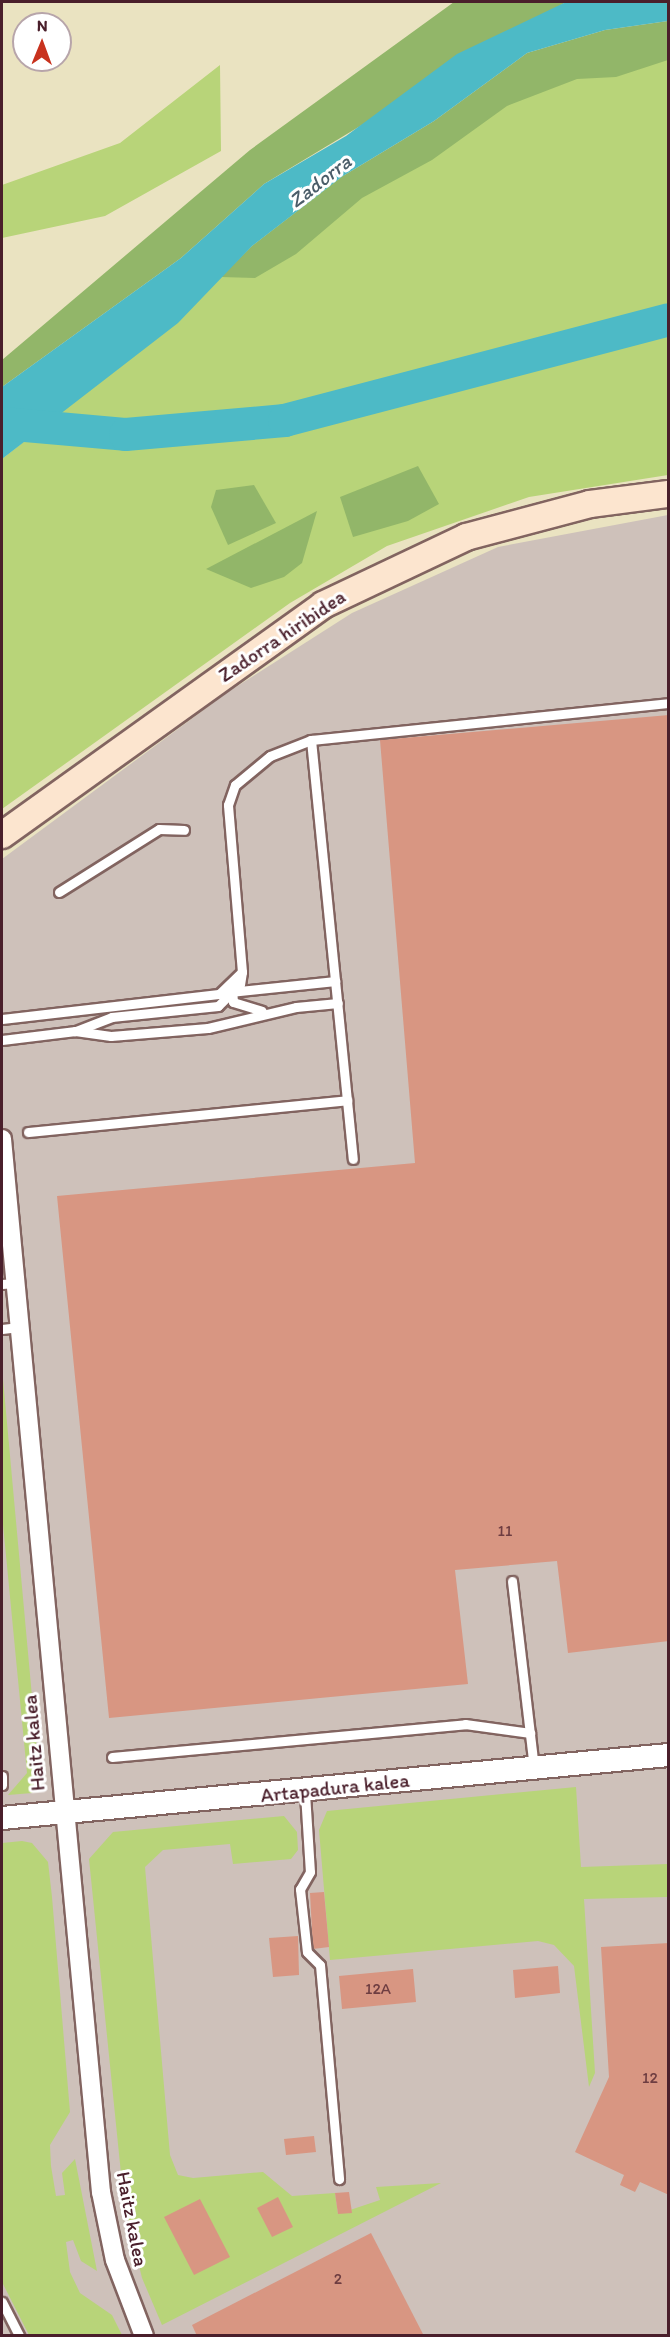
<!DOCTYPE html>
<style>
body{margin:0}
#map{position:relative;width:670px;height:2337px;overflow:hidden;background:#eae3c1;font-family:Itim,sans-serif}
div>[style]{position:absolute}
[style*='--x']{left:calc(var(--x)*1px);top:calc(var(--y)*1px);width:calc(var(--w)*1px);rotate:calc(var(--a)*1deg)}
.industrial>*{inset:0;background:#cec1ba}
.green>*{inset:0;background:#b8d479}
.forest>*{inset:0;background:#92b669}
.water>*{inset:0;background:#4dbac6}
.river>*{height:33px;margin:-16.5px;padding:0 16.5px;transform-origin:16.5px;border-radius:16.5px;background:#4dbac6}
.building>*{inset:0;background:#d89682}
.roads{filter:drop-shadow(2px 0 #826460) drop-shadow(-2px 0 #826460) drop-shadow(0 2px #826460) drop-shadow(0 -2px #826460)}
.service>*{height:9px;margin:-4.5px;padding:0 4.5px;transform-origin:4.5px;border-radius:4.5px;background:#fff}
.minor>*{height:18px;margin:-9px;padding:0 9px;transform-origin:9px;border-radius:9px;background:#fff}
.tertiary>*{height:22px;margin:-11px;padding:0 11px;transform-origin:11px;border-radius:11px;background:#fff}
.secondary>*{height:26px;margin:-13px;padding:0 13px;transform-origin:13px;border-radius:13px;background:#fce5cf}
span{translate:-50% -50%;white-space:nowrap;text-align:center;line-height:1.15;-webkit-text-stroke:6px #fff;paint-order:stroke}
.number-label{font-size:16px;color:#6e3d41}
.number-label span{-webkit-text-stroke-width:0}
.street-label{font-size:20px;color:#4a1f2b}
.water-label{font-size:21px;color:#4b5d69;font-style:italic}
.frame{position:absolute;inset:0;border:3px solid #4a1f2b;pointer-events:none}
.north{position:absolute;left:12px;top:12px;width:60px;height:60px;box-sizing:border-box;background:#fff;border:2px solid #b7a5aa;border-radius:50%;rotate:1deg;font-size:16px;font-weight:700;line-height:24px;text-align:center;color:#4a1f2b}
.north::after{content:'';display:block;margin:auto;width:21px;height:27px;background:#c8321e;clip-path:polygon(50% 0,100% 100%,50% 72%,0 100%)}
</style>
<div id="map">
<div class="industrial">
<div style="clip-path:polygon(668px 515px,668px 2335px,2px 2336px,2px 859px,228px 692px,352px 613px,498px 547px)"></div>
</div>
<div class="green">
<div style="clip-path:polygon(668px 21px,668px 475px,529px 497px,387px 546px,290px 603px,2px 809px,2px 459px,111px 373px,252px 246px,343px 176px)"></div>
<div style="clip-path:polygon(220px 65px,221px 151px,105px 216px,2px 238px,2px 185px,120px 143px)"></div>
<div style="clip-path:polygon(2px 1368px,40px 1784px,32px 1793px,8px 1795px,27px 1773px,2px 1514px)"></div>
<div style="clip-path:polygon(576px 1787px,581px 1867px,668px 1864px,668px 1897px,584px 1899px,595px 2073px,589px 2087px,574px 1966px,554px 1945px,538px 1941px,330px 1960px,319px 1830px,327px 1811px)"></div>
<div style="clip-path:polygon(284px 1816px,297px 1832px,298px 1850px,291px 1859px,233px 1864px,230px 1844px,163px 1850px,145px 1867px,170px 2155px,178px 2175px,193px 2178px,263px 2172px,292px 2196px,335px 2193px,338px 2214px,380px 2200px,376px 2187px,441px 2183px,162px 2325px,142px 2278px,124px 2203px,89px 1859px,113px 1832px)"></div>
<div style="clip-path:polygon(22px 1841px,32px 1843px,48px 1862px,52px 1897px,70px 2112px,50px 2145px,51px 2166px,56px 2196px,65px 2195px,62px 2173px,75px 2159px,97px 2271px,81px 2261px,73px 2240px,66px 2242px,70px 2272px,80px 2293px,112px 2315px,122px 2335px,29px 2335px,2px 2282px,2px 1843px)"></div>
</div>
<div class="forest">
<div style="clip-path:polygon(454px 2px,566px 2px,264px 184px,181px 258px,2px 387px,2px 360px,250px 150px)"></div>
<div style="clip-path:polygon(668px 21px,668px 60px,616px 77px,577px 79px,507px 106px,432px 160px,362px 198px,296px 254px,255px 278px,221px 277px,252px 246px,343px 176px,434px 121px,527px 53px,605px 30px)"></div>
<div style="clip-path:polygon(418px 466px,439px 504px,408px 521px,353px 537px,340px 497px)"></div>
<div style="clip-path:polygon(254px 485px,276px 523px,228px 545px,211px 507px,216px 490px)"></div>
<div style="clip-path:polygon(317px 511px,302px 563px,284px 577px,251px 588px,206px 569px)"></div>
</div>
<div class="water">
<div style="clip-path:polygon(566px 2px,668px 2px,668px 21px,605px 30px,527px 53px,434px 121px,343px 176px,252px 246px,178px 323px,2px 459px,2px 387px,181px 258px,264px 184px,346px 136px,457px 54px)"></div>
</div>
<div class="river">
<div style="--x:2;--y:423;--w:123;--a:5.1"></div>
<div style="--x:125;--y:434;--w:160;--a:-5"></div>
<div style="--x:284;--y:420;--w:397;--a:-14.7"></div>
</div>
<div class="building">
<div style="clip-path:polygon(669px 715px,669px 1641px,568px 1653px,557px 1561px,455px 1570px,468px 1684px,109px 1718px,57px 1196px,415px 1163px,380px 740px)"></div>
<div style="clip-path:polygon(324px 1892px,329px 1947px,313px 1949px,310px 1893px)"></div>
<div style="clip-path:polygon(298px 1936px,299px 1975px,273px 1977px,269px 1938px)"></div>
<div style="clip-path:polygon(669px 1943px,669px 2195px,640px 2182px,635px 2192px,620px 2185px,624px 2175px,575px 2152px,609px 2077px,601px 1947px)"></div>
<div style="clip-path:polygon(558px 1966px,560px 1993px,515px 1998px,513px 1970px)"></div>
<div style="clip-path:polygon(413px 1969px,416px 2002px,342px 2009px,339px 1976px)"></div>
<div style="clip-path:polygon(314px 2136px,316px 2152px,286px 2155px,284px 2139px)"></div>
<div style="clip-path:polygon(349px 2192px,352px 2213px,338px 2214px,335px 2193px)"></div>
<div style="clip-path:polygon(278px 2197px,293px 2227px,272px 2237px,257px 2208px)"></div>
<div style="clip-path:polygon(200px 2199px,230px 2257px,194px 2275px,164px 2217px)"></div>
<div style="clip-path:polygon(371px 2233px,424px 2336px,197px 2336px,192px 2325px)"></div>
</div>
<div class="roads">
<div class="service">
<div style="--x:311;--y:740;--w:421;--a:84.3"></div>
<div style="--x:59;--y:892;--w:118;--a:-32.2"></div>
<div style="--x:159;--y:829;--w:25;--a:2"></div>
<div style="--x:242;--y:972;--w:168;--a:-94.8"></div>
<div style="--x:228;--y:805;--w:21;--a:-71"></div>
<div style="--x:235;--y:785;--w:45;--a:-39.6"></div>
<div style="--x:270;--y:756;--w:44;--a:-21.3"></div>
<div style="--x:311;--y:740;--w:359;--a:-5.9"></div>
<div style="--x:232;--y:990;--w:12;--a:85"></div>
<div style="--x:233;--y:1002;--w:30;--a:17"></div>
<div style="--x:230;--y:992;--w:106;--a:-6"></div>
<div style="--x:2;--y:1019;--w:218;--a:-6.6"></div>
<div style="--x:219;--y:994;--w:32;--a:-44"></div>
<div style="--x:242;--y:972;--w:12;--a:99"></div>
<div style="--x:240;--y:984;--w:31;--a:135"></div>
<div style="--x:218;--y:1006;--w:107;--a:174.1"></div>
<div style="--x:112;--y:1017;--w:40;--a:159"></div>
<div style="--x:2;--y:1040;--w:74;--a:-7"></div>
<div style="--x:75;--y:1031;--w:36;--a:8"></div>
<div style="--x:111;--y:1036;--w:97;--a:-4.7"></div>
<div style="--x:208;--y:1028;--w:90;--a:-13.4"></div>
<div style="--x:296;--y:1007;--w:42;--a:-5.4"></div>
<div style="--x:28;--y:1132;--w:321;--a:-5.7"></div>
<div style="--x:2;--y:1284;--w:13;--a:-4"></div>
<div style="--x:2;--y:1329;--w:17;--a:-7"></div>
<div style="--x:512;--y:1581;--w:187;--a:83.3"></div>
<div style="--x:112;--y:1757;--w:355;--a:-5.3"></div>
<div style="--x:465;--y:1724;--w:66;--a:7.9"></div>
<div style="--x:2;--y:1776;--w:9;--a:90"></div>
<div style="--x:305;--y:1793;--w:79;--a:86.4"></div>
<div style="--x:310;--y:1872;--w:20;--a:120"></div>
<div style="--x:300;--y:1889;--w:63;--a:83.7"></div>
<div style="--x:307;--y:1952;--w:18;--a:45"></div>
<div style="--x:320;--y:1965;--w:215;--a:84.9"></div>
<div style="--x:2;--y:2302;--w:38;--a:63"></div>
</div>
<div class="minor">
<div style="--x:2;--y:1139;--w:1058;--a:84.63"></div>
<div style="--x:101;--y:2192;--w:69;--a:78.4"></div>
<div style="--x:115;--y:2260;--w:81;--a:69.1"></div>
</div>
<div class="tertiary">
<div style="--x:2;--y:1818;--w:669;--a:-5.4"></div>
</div>
<div class="secondary">
<div style="--x:2;--y:835;--w:395;--a:-35.6"></div>
<div style="--x:323;--y:605;--w:158;--a:-25.4"></div>
<div style="--x:466;--y:537;--w:128;--a:-14.9"></div>
<div style="--x:590;--y:504;--w:79;--a:-7.3"></div>
</div>
</div>
<div class="number-label">
<span style="left:505px;top:1531px">11</span>
<span style="left:378px;top:1989px">12A</span>
<span style="left:650px;top:2078px">12</span>
<span style="left:338px;top:2279px">2</span>
</div>
<div class="street-label">
<span style="left:282px;top:636px;rotate:-34deg">Zadorra hiribidea</span>
<span style="left:34px;top:1743px;rotate:-95deg">Haitz kalea</span>
<span style="left:335px;top:1788px;rotate:-6deg">Artapadura kalea</span>
<span style="left:132px;top:2219px;rotate:79deg">Haitz kalea</span>
</div>
<div class="water-label">
<span style="left:320px;top:181px;rotate:-38deg">Zadorra</span>
</div>
<div class="frame"></div>
<div class="north">N</div>
</div>
